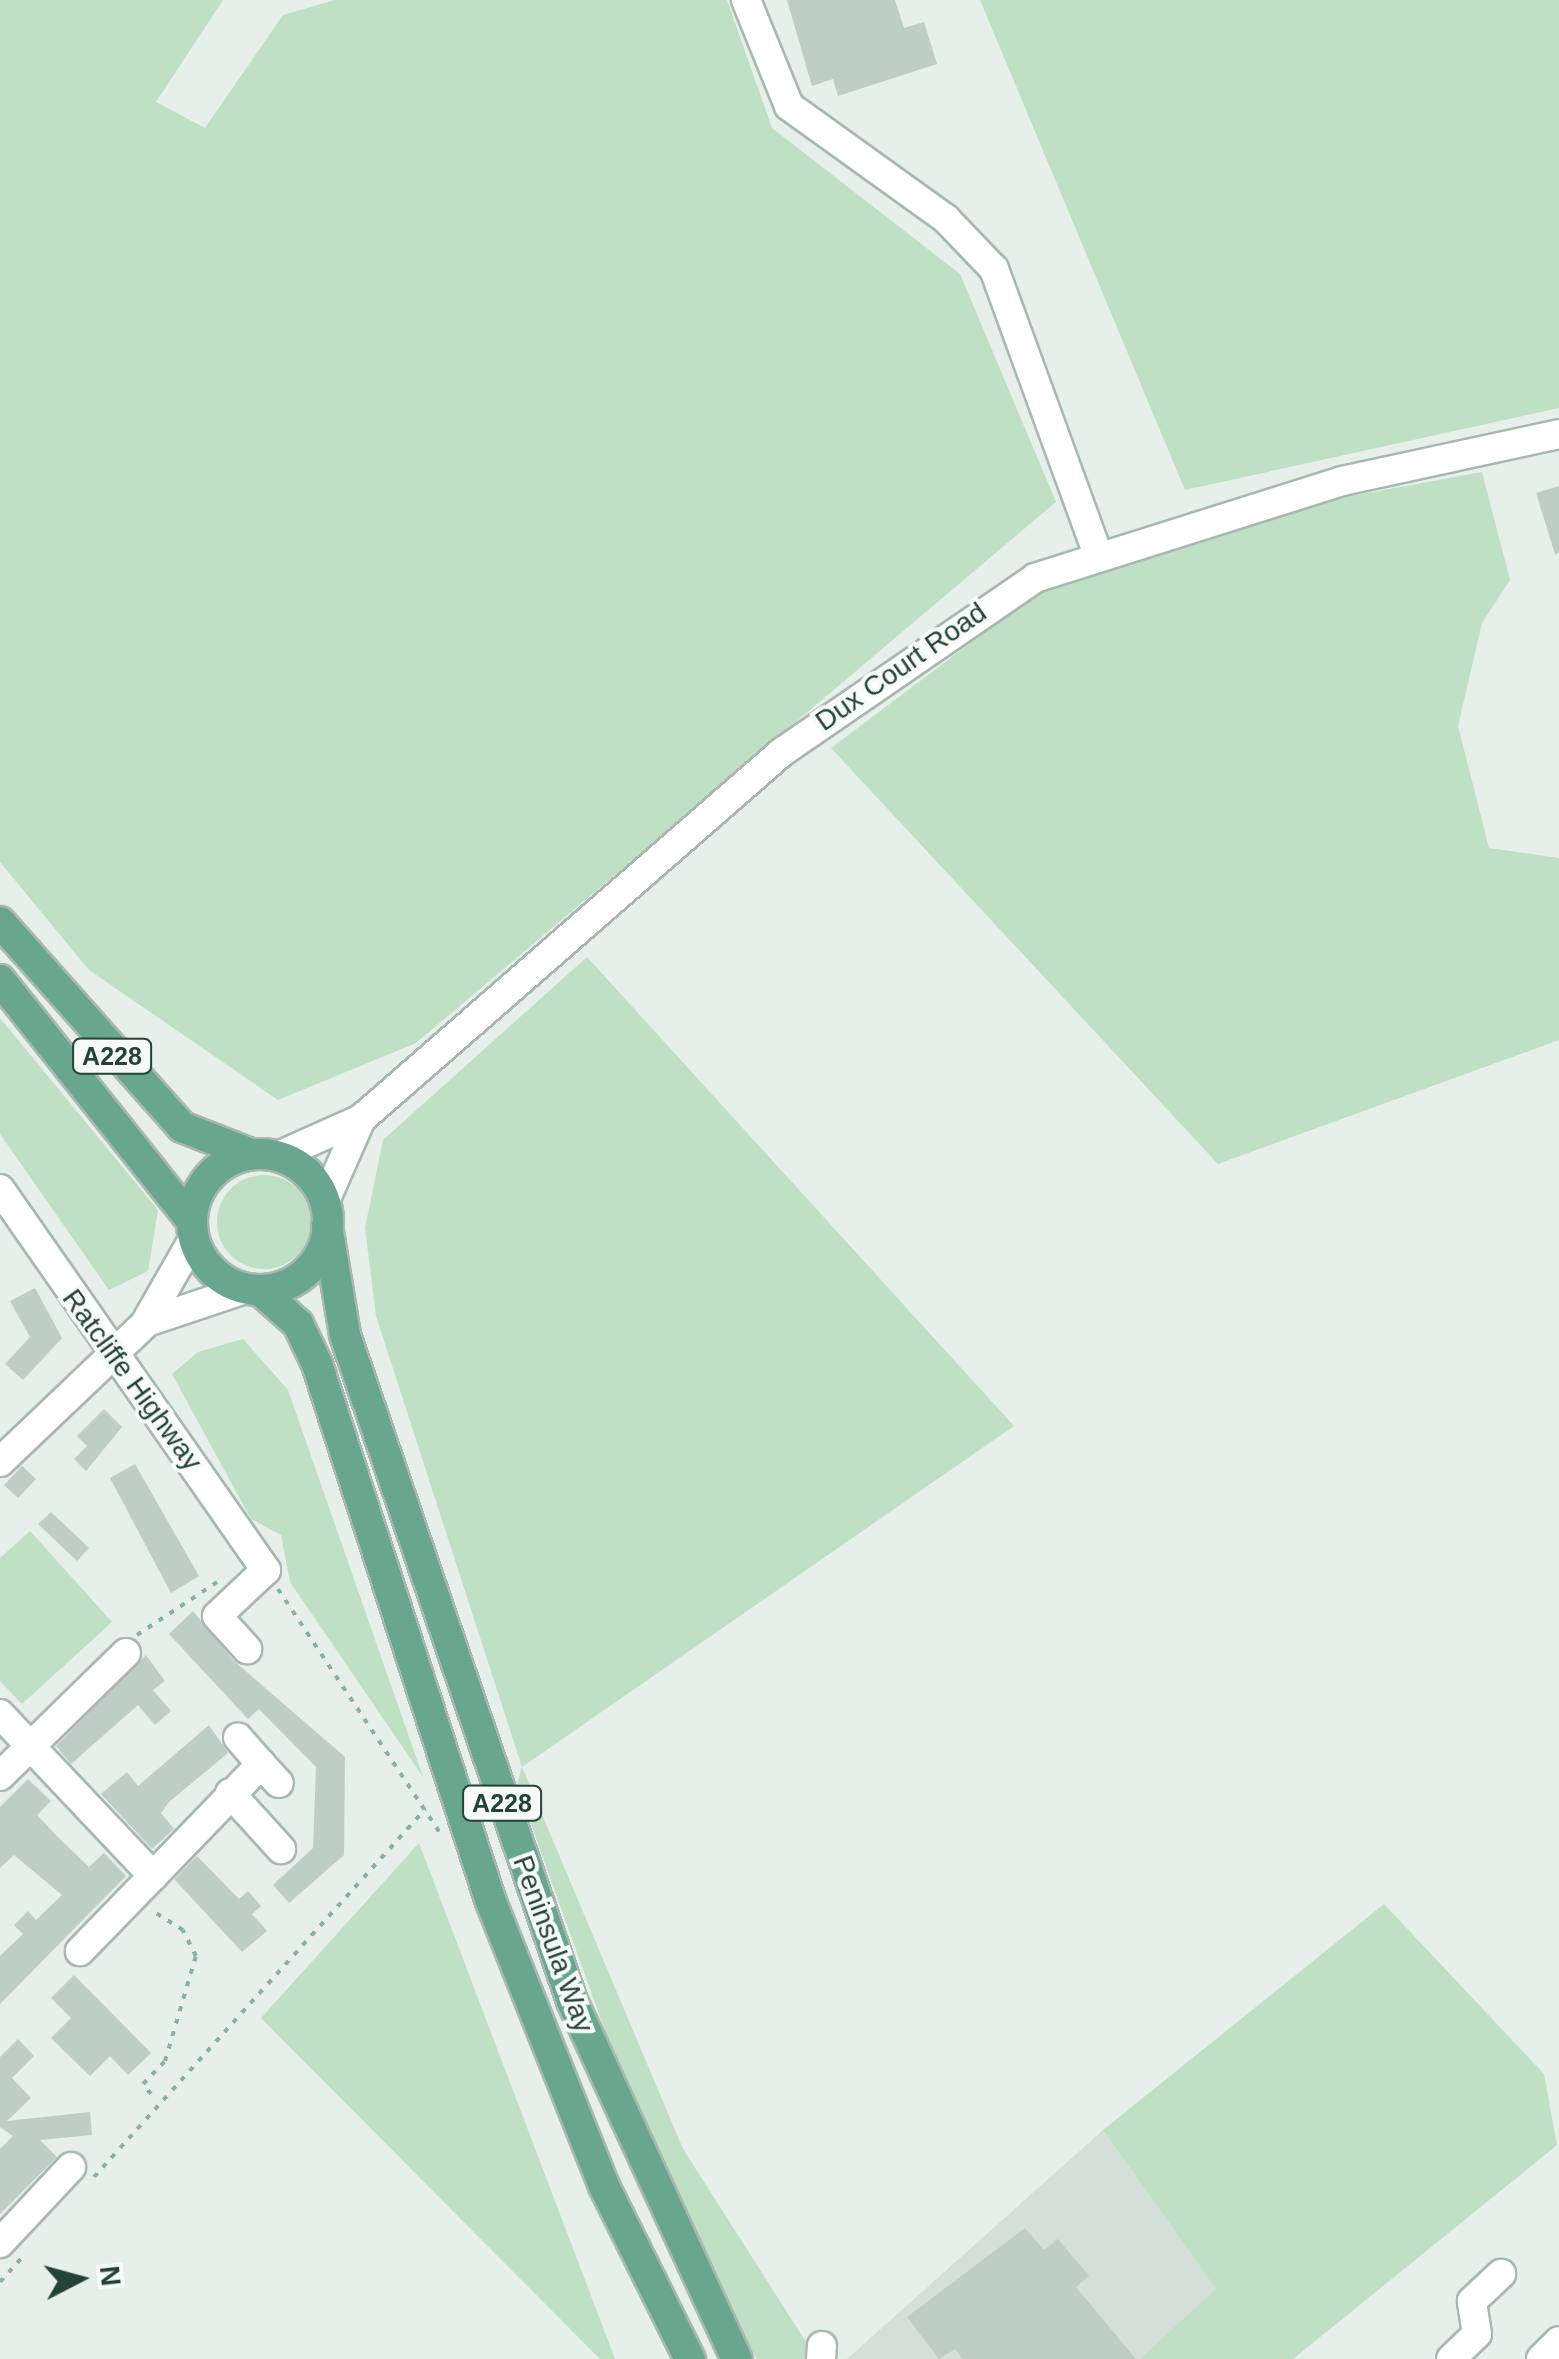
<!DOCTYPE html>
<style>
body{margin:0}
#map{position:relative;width:1559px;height:2359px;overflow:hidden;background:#e6efea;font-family:Arial,sans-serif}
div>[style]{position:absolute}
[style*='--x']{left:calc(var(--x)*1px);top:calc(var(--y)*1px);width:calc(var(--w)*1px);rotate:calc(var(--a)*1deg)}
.built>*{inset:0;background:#d4dfd9}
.green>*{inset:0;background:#bfe0c4}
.round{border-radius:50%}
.building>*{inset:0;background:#becdc5}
.path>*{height:4px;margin-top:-2px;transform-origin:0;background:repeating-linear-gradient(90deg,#86b3a0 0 5px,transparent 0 13px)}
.roads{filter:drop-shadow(2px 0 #a8b8b1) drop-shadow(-2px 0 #a8b8b1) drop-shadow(0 2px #a8b8b1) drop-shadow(0 -2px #a8b8b1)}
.minor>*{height:28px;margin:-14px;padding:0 14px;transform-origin:14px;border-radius:14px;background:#fff}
.major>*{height:30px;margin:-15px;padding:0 15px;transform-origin:15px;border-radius:15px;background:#69a68f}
.major>.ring{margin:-15px;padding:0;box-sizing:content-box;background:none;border:30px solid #69a68f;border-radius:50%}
span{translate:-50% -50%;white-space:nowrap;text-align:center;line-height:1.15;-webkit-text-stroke:8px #f7fbf8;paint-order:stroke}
.shield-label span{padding:2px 8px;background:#f7fbf8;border:2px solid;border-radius:8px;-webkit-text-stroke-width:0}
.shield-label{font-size:25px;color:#244237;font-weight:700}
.street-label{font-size:28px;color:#244237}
.north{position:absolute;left:30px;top:2229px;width:100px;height:100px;-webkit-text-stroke:8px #f7fbf8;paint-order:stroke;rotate:84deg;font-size:28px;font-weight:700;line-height:40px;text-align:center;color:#244237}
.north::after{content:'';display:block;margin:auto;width:35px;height:45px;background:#244237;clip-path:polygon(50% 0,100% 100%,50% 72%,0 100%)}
</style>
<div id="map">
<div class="built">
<div style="clip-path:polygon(1103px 2130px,1217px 2290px,1140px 2359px,847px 2359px)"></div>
</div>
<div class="green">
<div style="clip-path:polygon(0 0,223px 0,156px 102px,205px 128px,283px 15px,335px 0,727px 0,772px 128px,960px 274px,1056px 502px,416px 1043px,278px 1100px,89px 970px,0 862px)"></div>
<div style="clip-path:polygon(980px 0,1559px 0,1559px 408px,1185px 490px)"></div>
<div style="clip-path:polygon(1482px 472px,1510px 580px,1482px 623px,1458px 726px,1489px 848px,1559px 858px,1559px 1040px,1218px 1164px,831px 748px,1057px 578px,1329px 500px)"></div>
<div style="clip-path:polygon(587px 957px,1014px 1426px,522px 1767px,683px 2149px,806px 2342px,807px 2359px,757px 2359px,716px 2292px,635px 2115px,517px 1785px,522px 1767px,376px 1316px,365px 1228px,383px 1140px)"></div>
<div style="clip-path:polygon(0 1018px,158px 1210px,148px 1271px,109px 1290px,0 1134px)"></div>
<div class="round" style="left:217px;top:1175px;width:94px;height:94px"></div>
<div style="clip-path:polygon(243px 1339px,288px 1390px,423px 1777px,290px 1582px,281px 1535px,251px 1519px,172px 1374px,198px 1352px)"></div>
<div style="clip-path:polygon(30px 1531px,112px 1622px,22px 1704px,0 1681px,0 1558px)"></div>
<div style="clip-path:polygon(419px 1843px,615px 2359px,600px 2359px,261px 2018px)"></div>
<div style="clip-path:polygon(1384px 1904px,1544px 2074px,1557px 2145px,1293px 2359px,1140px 2359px,1216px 2289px,1103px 2130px)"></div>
</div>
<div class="building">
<div style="clip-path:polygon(787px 0,895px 0,904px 28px,924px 22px,937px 64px,838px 96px,833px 79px,812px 86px)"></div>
<div style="clip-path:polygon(1559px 486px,1559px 553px,1555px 554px,1536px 493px)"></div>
<div style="clip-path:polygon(35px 1288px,62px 1338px,23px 1380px,5px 1364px,30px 1337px,10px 1301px)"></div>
<div style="clip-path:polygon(104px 1409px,122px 1427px,86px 1471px,74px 1459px,87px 1446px,77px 1436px)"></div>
<div style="clip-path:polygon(135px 1464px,199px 1576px,171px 1593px,110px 1478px)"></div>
<div style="clip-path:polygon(22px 1466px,36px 1479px,18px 1498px,4px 1485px)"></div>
<div style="clip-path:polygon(51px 1512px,89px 1548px,77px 1561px,38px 1524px)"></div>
<div style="clip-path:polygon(193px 1611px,234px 1661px,345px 1757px,344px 1855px,289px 1903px,273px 1885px,313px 1848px,316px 1767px,259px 1709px,248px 1719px,169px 1634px)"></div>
<div style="clip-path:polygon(146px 1655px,165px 1681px,153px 1690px,171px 1711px,155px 1725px,138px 1705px,71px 1764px,56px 1746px)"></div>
<div style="clip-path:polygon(209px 1725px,228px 1753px,169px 1802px,161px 1813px,174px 1829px,152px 1849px,101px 1794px,127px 1772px,138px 1786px)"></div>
<div style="clip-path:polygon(28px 1779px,51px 1801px,37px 1815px,59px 1838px,89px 1867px,104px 1853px,126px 1876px,0 2004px,0 1956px,23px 1934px,14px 1925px,28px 1911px,36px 1920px,62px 1895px,14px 1855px,0 1868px,0 1807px)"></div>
<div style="clip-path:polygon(197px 1856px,239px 1899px,248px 1891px,261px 1906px,252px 1914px,267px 1931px,242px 1952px,174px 1879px)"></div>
<div style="clip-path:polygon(74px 1975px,151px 2053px,128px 2075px,110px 2056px,90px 2076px,51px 2038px,71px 2018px,51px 1998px)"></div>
<div style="clip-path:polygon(18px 2039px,34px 2056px,12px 2078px,31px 2098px,7px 2121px,90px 2112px,92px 2135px,40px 2140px,57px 2157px,0 2214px,0 2149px,13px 2136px,0 2127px,0 2057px)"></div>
<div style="clip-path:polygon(1025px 2228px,1044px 2250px,1058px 2239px,1089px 2276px,1076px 2287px,1136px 2359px,963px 2359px,955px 2349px,939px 2359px,907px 2317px)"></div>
</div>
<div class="path">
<div style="--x:278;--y:1589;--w:296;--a:56.4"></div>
<div style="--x:137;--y:1635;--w:100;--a:-33.5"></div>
<div style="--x:151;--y:2094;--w:13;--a:-129"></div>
<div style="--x:143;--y:2084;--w:32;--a:-46"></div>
<div style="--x:165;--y:2061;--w:109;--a:-73.6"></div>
<div style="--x:196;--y:1956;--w:29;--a:-117"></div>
<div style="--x:183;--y:1930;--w:38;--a:-148"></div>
<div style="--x:94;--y:2177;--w:495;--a:-48"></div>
<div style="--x:0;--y:2282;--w:31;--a:-48"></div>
</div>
<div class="roads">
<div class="minor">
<div style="--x:746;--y:0;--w:114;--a:67.9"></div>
<div style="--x:789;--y:106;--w:193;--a:35.7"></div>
<div style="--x:946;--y:219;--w:69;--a:46.2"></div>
<div style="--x:994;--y:269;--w:301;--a:70"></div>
<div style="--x:278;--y:1156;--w:91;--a:-24"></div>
<div style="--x:361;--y:1119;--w:559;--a:-41.08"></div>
<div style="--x:782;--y:752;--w:307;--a:-34.5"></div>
<div style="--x:1035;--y:578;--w:322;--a:-17.5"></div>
<div style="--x:1342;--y:481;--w:222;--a:-12.2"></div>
<div style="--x:0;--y:1189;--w:465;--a:55.1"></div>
<div style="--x:266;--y:1570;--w:67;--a:136.8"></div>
<div style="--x:217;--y:1616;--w:45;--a:47.7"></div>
<div style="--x:325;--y:1201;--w:90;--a:-66.3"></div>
<div style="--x:147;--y:1320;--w:95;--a:-60.2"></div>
<div style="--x:0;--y:1462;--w:203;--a:-43.6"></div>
<div style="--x:147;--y:1322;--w:103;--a:-18.6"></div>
<div style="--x:0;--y:1714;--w:223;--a:46.6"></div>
<div style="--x:153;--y:1876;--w:105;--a:134.2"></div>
<div style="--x:261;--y:1764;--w:26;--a:47"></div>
<div style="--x:0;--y:1776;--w:176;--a:-44.3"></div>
<div style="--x:230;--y:1793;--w:76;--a:47.7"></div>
<div style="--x:153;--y:1876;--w:156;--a:-46"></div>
<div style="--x:261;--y:1764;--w:35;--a:-131"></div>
<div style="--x:0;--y:2243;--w:104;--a:-46.9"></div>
<div style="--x:821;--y:2359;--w:13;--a:-86"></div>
<div style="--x:1451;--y:2359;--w:36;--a:-44"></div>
<div style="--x:1477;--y:2334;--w:33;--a:-99"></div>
<div style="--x:1472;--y:2301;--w:40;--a:-43"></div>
<div style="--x:1541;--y:2359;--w:25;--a:-45"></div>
</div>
<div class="major">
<div style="--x:0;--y:922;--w:274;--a:48.4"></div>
<div style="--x:182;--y:1127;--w:74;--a:21.4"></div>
<div style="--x:0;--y:980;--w:307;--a:51.5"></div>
<div class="ring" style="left:192px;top:1154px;width:106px;height:106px"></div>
<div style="--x:327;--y:1226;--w:110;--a:80.6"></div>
<div style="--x:345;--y:1335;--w:704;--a:71.18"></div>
<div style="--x:572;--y:2001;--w:394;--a:65.3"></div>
<div style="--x:262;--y:1292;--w:48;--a:41.6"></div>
<div style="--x:298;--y:1324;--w:44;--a:64.6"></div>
<div style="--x:317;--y:1364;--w:565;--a:72.08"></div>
<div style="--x:491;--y:1902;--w:306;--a:68.3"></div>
<div style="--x:604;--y:2186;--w:193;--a:63.6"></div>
</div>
</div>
<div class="shield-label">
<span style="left:112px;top:1056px">A228</span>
<span style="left:502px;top:1803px">A228</span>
</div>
<div class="street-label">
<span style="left:901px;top:667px;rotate:-35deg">Dux Court Road</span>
<span style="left:132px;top:1380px;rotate:54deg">Ratcliffe Highway</span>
<span style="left:553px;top:1944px;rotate:70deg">Peninsula Way</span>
</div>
<div class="north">N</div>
</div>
